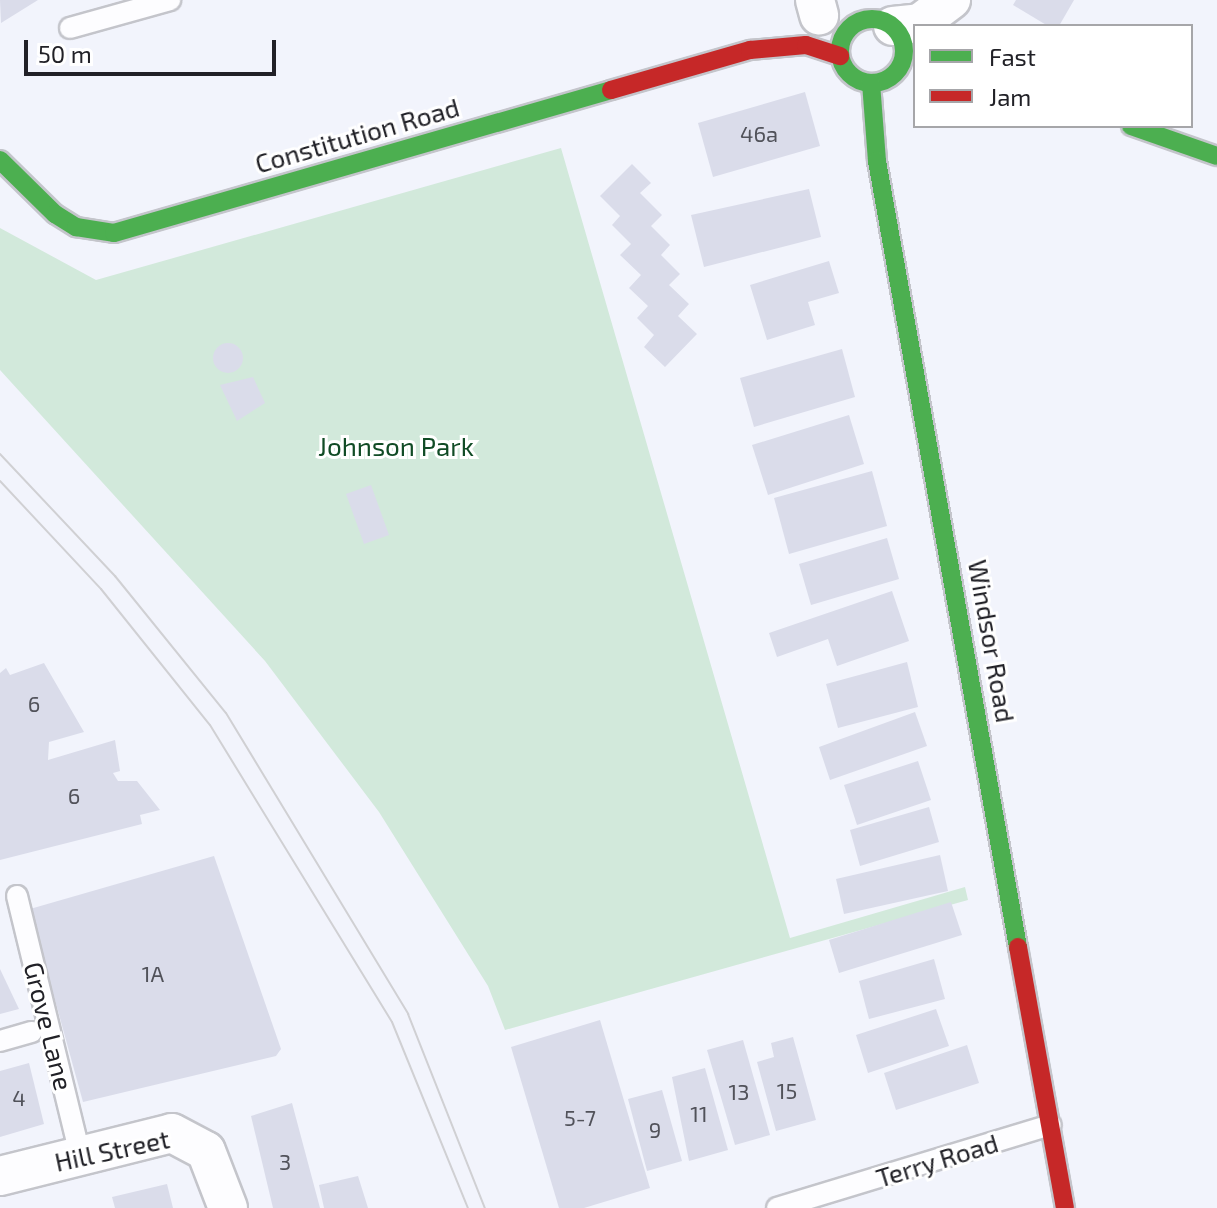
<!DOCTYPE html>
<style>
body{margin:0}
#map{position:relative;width:1217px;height:1208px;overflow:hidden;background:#f2f4fc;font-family:"Exo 2",sans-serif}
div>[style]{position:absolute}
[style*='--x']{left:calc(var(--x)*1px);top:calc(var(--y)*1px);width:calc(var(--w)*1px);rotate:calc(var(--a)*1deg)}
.green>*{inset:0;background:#d2e9db}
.building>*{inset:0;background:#dadcea}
.round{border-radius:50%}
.roads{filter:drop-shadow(2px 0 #c4c5cb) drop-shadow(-2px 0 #c4c5cb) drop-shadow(0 2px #c4c5cb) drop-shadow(0 -2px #c4c5cb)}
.lane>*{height:20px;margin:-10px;padding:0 10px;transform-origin:10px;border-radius:10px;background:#fdfdff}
.street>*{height:38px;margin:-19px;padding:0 19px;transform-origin:19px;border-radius:19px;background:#fdfdff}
.fast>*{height:18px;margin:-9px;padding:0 9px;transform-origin:9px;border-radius:9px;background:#4caf50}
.fast>.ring{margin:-9px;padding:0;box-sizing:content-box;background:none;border:18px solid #4caf50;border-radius:50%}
.jam>*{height:18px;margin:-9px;padding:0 9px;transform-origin:9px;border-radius:9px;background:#c62828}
.tram>*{height:2px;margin:-1px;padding:0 1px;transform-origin:1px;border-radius:1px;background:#d0d0d3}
span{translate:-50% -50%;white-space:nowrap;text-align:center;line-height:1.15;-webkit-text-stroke:6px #fff;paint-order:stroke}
.number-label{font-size:22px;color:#51525a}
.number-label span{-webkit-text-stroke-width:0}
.street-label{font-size:26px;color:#212127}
.park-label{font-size:26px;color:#104b25}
.legend{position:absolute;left:913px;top:24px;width:280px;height:104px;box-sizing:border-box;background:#fff;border:2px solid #a6a6a9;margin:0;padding:10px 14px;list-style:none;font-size:24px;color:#212127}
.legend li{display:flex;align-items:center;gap:16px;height:40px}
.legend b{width:40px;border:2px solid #a6a6a9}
.scale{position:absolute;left:24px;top:40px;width:252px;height:36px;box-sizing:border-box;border:4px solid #212127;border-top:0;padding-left:10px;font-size:24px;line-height:28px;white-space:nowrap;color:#212127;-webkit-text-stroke:6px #fff;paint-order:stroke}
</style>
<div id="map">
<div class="green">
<div style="clip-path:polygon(561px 148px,790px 938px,965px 887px,968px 900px,505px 1030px,488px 986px,379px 812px,265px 661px,0 370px,0 228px,96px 280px)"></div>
</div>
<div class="building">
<div style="clip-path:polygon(0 0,38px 0,1px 23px)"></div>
<div style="clip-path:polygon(1016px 0,1074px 0,1059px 26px,1048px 26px,1013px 5px)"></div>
<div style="clip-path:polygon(805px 92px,820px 146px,713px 177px,698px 123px)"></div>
<div style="clip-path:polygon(632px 164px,651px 183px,640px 193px,662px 215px,651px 226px,670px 245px,661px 255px,680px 274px,669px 285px,689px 304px,678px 316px,697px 334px,665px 367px,644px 347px,654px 335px,637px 318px,648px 306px,629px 288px,641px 275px,620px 255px,631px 244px,612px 225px,620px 216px,600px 196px)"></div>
<div style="clip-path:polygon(809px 189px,821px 237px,704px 267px,691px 215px)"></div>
<div style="clip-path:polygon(829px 261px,839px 293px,808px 302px,815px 325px,767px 340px,750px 285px)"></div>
<div class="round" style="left:213px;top:343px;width:30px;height:30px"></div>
<div style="clip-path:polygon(842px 349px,855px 397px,754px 427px,740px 378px)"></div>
<div style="clip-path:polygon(253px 377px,265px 403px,237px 421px,220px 385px)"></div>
<div style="clip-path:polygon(849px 415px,864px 464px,768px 495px,752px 445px)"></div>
<div style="clip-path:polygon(872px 471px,887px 526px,789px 554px,774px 498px)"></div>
<div style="clip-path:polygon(371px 485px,389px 535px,364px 544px,346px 494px)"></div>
<div style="clip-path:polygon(887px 538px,899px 579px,811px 605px,799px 564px)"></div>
<div style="clip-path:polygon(892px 591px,909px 641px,837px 666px,828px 639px,777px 657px,769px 633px)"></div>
<div style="clip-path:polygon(907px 662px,918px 707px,838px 728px,826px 684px)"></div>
<div style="clip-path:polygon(44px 663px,84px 732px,49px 742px,48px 760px,115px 740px,120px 771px,113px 773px,118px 781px,137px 781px,160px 810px,140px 815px,142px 824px,0 860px,0 673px,6px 668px,10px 675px)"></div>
<div style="clip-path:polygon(915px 712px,927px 746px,830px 780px,819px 747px)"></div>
<div style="clip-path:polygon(918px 761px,931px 800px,857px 825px,844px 785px)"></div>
<div style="clip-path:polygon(929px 807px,939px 842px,860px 866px,850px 830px)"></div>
<div style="clip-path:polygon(940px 855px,948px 891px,844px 914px,836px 879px)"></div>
<div style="clip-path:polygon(214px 856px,281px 1049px,276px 1056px,83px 1102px,30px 909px)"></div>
<div style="clip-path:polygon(951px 902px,962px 935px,839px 973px,829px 940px)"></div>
<div style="clip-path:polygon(934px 959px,945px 999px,869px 1019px,859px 981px)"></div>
<div style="clip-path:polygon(0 969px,19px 1009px,0 1014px)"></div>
<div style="clip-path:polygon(936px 1009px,949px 1046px,868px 1073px,856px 1035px)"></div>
<div style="clip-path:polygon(600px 1020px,650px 1188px,584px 1208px,559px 1208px,511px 1047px)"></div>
<div style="clip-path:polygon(793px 1037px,816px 1120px,776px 1131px,757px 1062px,774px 1057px,771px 1043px)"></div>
<div style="clip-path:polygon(743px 1040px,770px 1135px,735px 1145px,707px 1050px)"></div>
<div style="clip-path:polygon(967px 1045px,979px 1083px,896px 1110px,884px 1073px)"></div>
<div style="clip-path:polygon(29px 1063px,44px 1124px,0 1137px,0 1071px)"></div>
<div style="clip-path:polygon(705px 1068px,728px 1150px,689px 1161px,672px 1077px)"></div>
<div style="clip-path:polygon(662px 1090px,682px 1161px,647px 1171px,628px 1099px)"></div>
<div style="clip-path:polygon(292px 1103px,320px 1208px,273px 1208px,251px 1116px)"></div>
<div style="clip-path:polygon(358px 1176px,368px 1208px,324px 1208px,319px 1185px)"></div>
<div style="clip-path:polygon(167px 1184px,173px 1208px,115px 1208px,112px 1197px)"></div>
</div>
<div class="roads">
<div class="lane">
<div style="--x:70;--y:28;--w:104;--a:-15.6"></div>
<div style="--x:17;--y:896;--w:267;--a:76.3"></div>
<div style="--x:0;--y:1041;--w:33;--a:-16"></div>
<div style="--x:777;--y:1208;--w:286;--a:-16.9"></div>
</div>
<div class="street">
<div style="--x:815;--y:0;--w:16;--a:75"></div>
<div style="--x:893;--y:26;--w:27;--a:-6"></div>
<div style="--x:920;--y:23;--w:39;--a:-37"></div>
<div style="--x:0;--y:1176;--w:177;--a:-14"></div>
<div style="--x:172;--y:1133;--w:38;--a:28"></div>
<div style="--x:206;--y:1151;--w:61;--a:68.9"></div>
</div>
<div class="fast">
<div class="ring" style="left:840px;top:19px;width:46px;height:46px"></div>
<div style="--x:871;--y:83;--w:78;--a:85.6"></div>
<div style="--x:877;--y:161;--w:799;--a:79.83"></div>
<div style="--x:1131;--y:126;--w:91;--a:19.2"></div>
<div style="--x:0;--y:160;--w:77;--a:44.5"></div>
<div style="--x:55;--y:214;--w:25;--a:32"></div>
<div style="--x:76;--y:227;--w:38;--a:9"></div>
<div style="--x:114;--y:233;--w:517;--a:-16.05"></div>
</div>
<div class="jam">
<div style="--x:611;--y:90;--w:145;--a:-16.1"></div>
<div style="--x:750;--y:50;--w:56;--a:-5.1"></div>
<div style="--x:806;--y:45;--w:36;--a:18"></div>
<div style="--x:1018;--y:947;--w:265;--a:79.8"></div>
</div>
</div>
<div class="tram">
<div style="--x:0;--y:454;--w:168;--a:46.7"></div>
<div style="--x:115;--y:576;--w:176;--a:51"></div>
<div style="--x:226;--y:713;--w:352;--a:58.8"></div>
<div style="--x:408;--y:1014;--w:209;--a:68.4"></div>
<div style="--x:0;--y:481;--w:148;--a:46.9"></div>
<div style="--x:101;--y:589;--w:174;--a:51.3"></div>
<div style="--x:210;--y:725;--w:348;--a:58.5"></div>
<div style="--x:392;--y:1022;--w:201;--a:67.8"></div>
</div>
<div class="number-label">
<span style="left:759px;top:134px">46a</span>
<span style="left:34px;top:704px">6</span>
<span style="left:74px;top:796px">6</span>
<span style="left:153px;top:974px">1A</span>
<span style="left:787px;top:1091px">15</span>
<span style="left:739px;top:1092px">13</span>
<span style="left:19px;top:1098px">4</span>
<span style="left:699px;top:1114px">11</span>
<span style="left:580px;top:1118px">5-7</span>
<span style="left:655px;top:1130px">9</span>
<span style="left:285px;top:1162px">3</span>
</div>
<div class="street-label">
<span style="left:357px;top:135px;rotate:-16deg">Constitution Road</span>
<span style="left:992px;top:641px;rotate:80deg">Windsor Road</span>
<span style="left:49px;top:1026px;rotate:76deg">Grove Lane</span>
<span style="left:112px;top:1150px;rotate:-12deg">Hill Street</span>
<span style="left:937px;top:1160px;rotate:-17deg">Terry Road</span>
</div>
<div class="park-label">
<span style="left:396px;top:446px">Johnson Park</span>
</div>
<ul class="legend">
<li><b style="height:10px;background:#4caf50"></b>Fast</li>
<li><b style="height:10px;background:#c62828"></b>Jam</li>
</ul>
<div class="scale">50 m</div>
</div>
